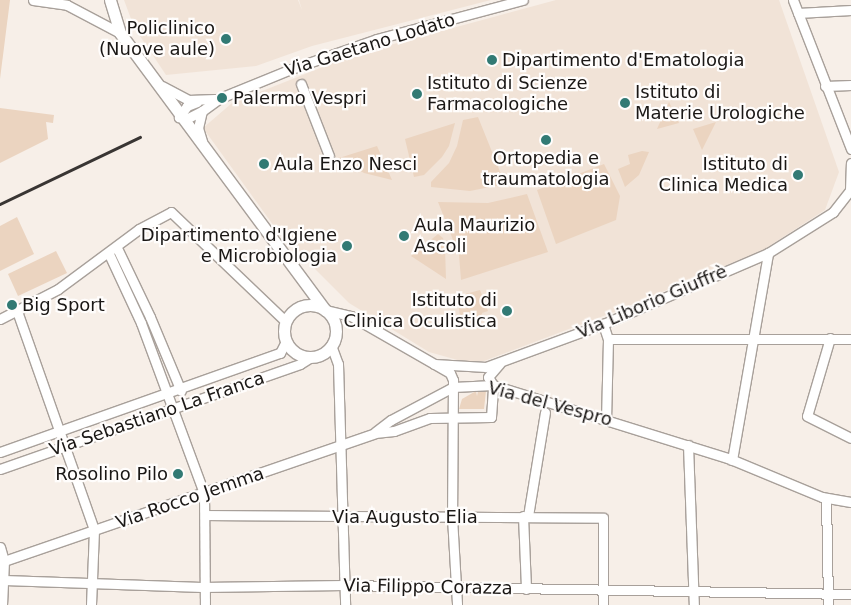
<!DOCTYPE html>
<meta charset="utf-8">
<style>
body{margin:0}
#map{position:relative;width:851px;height:605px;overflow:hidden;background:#f7efe8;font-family:"DejaVu Sans",sans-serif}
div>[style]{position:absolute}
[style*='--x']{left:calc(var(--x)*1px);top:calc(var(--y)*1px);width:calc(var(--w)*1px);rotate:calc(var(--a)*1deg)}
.built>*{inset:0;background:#f1e3d7}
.green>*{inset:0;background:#ebd4c0}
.roads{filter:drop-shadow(1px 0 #a8a09a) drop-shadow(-1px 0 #a8a09a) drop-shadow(0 1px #a8a09a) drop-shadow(0 -1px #a8a09a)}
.minor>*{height:9px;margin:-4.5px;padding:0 4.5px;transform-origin:4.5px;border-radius:4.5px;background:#fff}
.tertiary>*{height:11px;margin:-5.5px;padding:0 5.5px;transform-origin:5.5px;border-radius:5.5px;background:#fff}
.tertiary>.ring{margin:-5.5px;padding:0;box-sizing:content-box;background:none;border:11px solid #fff;border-radius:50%}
.rail>*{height:2.5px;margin:-1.25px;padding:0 1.25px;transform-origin:1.25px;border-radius:1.25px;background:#393533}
.dots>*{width:14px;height:14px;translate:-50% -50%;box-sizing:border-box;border:2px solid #fffdfc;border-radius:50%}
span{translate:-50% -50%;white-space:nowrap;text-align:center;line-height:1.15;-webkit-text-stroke:4.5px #fffdfc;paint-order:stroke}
.poi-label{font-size:18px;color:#1a1715}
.right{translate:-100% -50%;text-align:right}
.left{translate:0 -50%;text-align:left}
.street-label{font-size:18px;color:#1a1715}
</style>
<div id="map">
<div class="built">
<div style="clip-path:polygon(124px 0,298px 0,302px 10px,299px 0,491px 0,312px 46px,256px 66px,166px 75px,134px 27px)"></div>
<div style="clip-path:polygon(556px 0,779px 0,839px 172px,825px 210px,763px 250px,614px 312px,484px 361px,461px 361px,429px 352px,349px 303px,279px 233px,203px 128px,232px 103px,353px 55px)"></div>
</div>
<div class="green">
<div style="clip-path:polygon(0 0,10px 0,0 79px)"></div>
<div style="clip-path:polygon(669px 102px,679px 123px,657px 129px)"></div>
<div style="clip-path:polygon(0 108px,54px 115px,53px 123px,46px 122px,48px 139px,0 163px)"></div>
<div style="clip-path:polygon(478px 117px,505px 184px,470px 191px,431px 187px,431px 182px,449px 163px,457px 146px,463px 120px)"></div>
<div style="clip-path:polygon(716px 122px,702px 150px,693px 129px)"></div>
<div style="clip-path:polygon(455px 123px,449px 146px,442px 157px,424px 175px,414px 177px,405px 139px)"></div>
<div style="clip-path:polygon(377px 146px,392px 180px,364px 173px,339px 158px)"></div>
<div style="clip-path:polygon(642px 151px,649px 152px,639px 175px,625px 187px,618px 169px,630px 164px,628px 155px)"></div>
<div style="clip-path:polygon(604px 164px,620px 196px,616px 220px,556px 244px,537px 190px)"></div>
<div style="clip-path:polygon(527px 194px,548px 252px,461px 280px,459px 255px,438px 202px,488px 203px)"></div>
<div style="clip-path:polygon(17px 217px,34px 254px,0 271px,0 226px)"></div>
<div style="clip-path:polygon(438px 234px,443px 238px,445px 248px,446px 279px,411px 256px)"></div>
<div style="clip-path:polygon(56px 251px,67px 273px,18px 296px,8px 274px)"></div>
<div style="clip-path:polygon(480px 290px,488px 311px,482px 313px,483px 318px,461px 329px,458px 296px)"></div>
<div style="clip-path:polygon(476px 391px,477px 396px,478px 391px,486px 391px,484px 409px,459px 409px,462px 399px)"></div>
</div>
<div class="roads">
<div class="minor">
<div style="--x:33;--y:0;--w:34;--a:8"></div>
<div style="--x:67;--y:5;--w:60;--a:27.8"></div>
<div style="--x:793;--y:0;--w:160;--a:68.7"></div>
<div style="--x:798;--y:13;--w:53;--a:-3.2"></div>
<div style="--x:301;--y:84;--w:77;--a:68.7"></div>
<div style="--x:162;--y:86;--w:30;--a:28"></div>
<div style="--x:188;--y:100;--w:27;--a:-2"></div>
<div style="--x:825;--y:86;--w:26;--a:-2"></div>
<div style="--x:197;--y:102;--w:11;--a:158"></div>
<div style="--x:187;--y:106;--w:14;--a:126"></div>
<div style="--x:179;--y:117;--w:9;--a:6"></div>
<div style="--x:188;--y:118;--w:16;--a:-27"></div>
<div style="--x:202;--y:141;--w:14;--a:-107"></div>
<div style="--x:198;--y:128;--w:17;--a:-77"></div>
<div style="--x:202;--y:111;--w:22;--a:-36"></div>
<div style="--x:220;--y:98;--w:77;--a:-22.2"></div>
<div style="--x:291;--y:69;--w:91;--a:-19.2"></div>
<div style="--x:377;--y:39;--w:151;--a:-15"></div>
<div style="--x:850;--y:190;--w:27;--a:-88"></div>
<div style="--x:117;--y:248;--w:76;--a:64.4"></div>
<div style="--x:150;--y:317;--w:80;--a:67.3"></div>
<div style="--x:109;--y:254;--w:76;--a:65.1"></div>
<div style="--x:141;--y:323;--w:181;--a:69.7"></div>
<div style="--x:204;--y:493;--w:112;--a:89.5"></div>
<div style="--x:325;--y:310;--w:27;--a:13"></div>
<div style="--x:351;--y:316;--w:114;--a:29.9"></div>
<div style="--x:450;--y:373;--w:8;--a:67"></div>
<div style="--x:453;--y:380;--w:137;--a:90.4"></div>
<div style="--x:452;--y:517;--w:88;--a:86.7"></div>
<div style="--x:17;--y:311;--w:232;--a:70.6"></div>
<div style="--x:94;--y:530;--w:75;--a:92.3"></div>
<div style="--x:0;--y:319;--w:65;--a:-27.3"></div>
<div style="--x:58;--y:289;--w:101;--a:-36.5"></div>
<div style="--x:139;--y:229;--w:36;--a:-28"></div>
<div style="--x:171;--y:212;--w:159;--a:43.7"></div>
<div style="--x:603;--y:324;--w:16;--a:72"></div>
<div style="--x:608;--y:339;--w:80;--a:91.4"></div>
<div style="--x:830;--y:338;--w:81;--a:106.4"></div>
<div style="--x:807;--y:416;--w:49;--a:26.6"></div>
<div style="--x:608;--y:339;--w:243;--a:0"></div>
<div style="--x:331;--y:345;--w:20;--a:70"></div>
<div style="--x:338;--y:364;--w:241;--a:88.3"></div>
<div style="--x:434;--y:364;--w:52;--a:3.3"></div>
<div style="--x:486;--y:367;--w:125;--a:-20.2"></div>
<div style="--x:603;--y:324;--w:180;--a:-23.3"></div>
<div style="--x:768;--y:253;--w:77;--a:-32.2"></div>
<div style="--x:833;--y:212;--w:28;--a:-52"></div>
<div style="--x:375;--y:432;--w:20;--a:-37"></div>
<div style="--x:391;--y:420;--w:70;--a:-28"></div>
<div style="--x:453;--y:387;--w:40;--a:-2.9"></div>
<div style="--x:493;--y:385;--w:246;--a:17.3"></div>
<div style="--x:728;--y:458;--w:102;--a:22.5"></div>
<div style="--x:822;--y:497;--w:29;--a:10"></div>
<div style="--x:688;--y:445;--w:160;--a:87.9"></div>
<div style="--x:0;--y:452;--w:297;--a:-19.5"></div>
<div style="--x:280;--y:353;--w:13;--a:-63"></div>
<div style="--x:732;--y:460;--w:210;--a:-80.1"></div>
<div style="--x:0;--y:469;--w:318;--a:-19.3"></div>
<div style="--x:300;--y:364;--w:15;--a:-32"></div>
<div style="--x:826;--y:498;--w:107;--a:88.9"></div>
<div style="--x:206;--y:515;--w:397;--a:0.4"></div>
<div style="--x:603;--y:518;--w:87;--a:90"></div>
<div style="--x:523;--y:516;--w:73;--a:87.6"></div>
<div style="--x:528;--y:516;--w:105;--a:-80.7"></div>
<div style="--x:0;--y:547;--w:15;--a:74"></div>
<div style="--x:4;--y:561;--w:44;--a:92.6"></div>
<div style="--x:4;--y:561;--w:392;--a:-19"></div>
<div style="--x:375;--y:433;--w:19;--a:-6"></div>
<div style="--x:394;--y:431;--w:38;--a:-20"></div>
<div style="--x:430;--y:418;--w:61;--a:-0.9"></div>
<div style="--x:491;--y:417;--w:32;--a:-86"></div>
<div style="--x:493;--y:385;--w:9;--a:-122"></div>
<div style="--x:488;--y:377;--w:18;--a:-49"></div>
<div style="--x:4;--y:580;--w:198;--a:2"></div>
<div style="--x:202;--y:587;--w:142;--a:-0.8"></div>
<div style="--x:344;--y:585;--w:507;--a:1.02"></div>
</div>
<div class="tertiary">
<div style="--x:110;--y:0;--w:34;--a:73"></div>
<div style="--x:120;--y:33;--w:345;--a:53.5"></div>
<div class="ring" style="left:284px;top:305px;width:41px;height:41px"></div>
</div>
</div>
<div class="rail">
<div style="--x:0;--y:204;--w:155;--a:-25.6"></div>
</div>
<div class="dots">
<div style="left:226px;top:39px;background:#327a74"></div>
<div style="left:492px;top:60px;background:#327a74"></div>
<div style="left:417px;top:94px;background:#327a74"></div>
<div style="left:222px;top:98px;background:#327a74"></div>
<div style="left:625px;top:103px;background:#327a74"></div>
<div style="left:546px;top:140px;background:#327a74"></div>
<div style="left:264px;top:164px;background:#327a74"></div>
<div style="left:798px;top:175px;background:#327a74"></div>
<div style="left:404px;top:236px;background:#327a74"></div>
<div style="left:347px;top:246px;background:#327a74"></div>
<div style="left:12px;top:305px;background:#327a74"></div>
<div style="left:507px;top:311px;background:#327a74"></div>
<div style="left:178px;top:474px;background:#327a74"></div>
</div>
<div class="poi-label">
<span class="right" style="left:215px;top:39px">Policlinico<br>(Nuove aule)</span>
<span class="left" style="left:502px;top:60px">Dipartimento d'Ematologia</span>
<span class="left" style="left:427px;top:94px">Istituto di Scienze<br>Farmacologiche</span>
<span class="left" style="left:635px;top:103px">Istituto di<br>Materie Urologiche</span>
<span class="left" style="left:233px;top:98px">Palermo Vespri</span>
<span style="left:546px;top:169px">Ortopedia e<br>traumatologia</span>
<span class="left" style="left:274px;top:164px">Aula Enzo Nesci</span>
<span class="right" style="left:788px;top:175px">Istituto di<br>Clinica Medica</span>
<span class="left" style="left:414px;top:236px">Aula Maurizio<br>Ascoli</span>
<span class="right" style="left:337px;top:246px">Dipartimento d'Igiene<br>e Microbiologia</span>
<span class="right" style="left:497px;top:311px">Istituto di<br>Clinica Oculistica</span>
<span class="left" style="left:22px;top:305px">Big Sport</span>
<span class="right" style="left:168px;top:474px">Rosolino Pilo</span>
</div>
<div class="street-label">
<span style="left:370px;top:45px;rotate:-17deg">Via Gaetano Lodato</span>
<span style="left:652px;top:302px;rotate:-23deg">Via Liborio Giuffrè</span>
<span style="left:550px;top:404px;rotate:15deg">Via del Vespro</span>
<span style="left:157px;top:414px;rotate:-19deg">Via Sebastiano La Franca</span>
<span style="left:190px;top:498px;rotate:-19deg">Via Rocco Jemma</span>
<span style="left:405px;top:517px">Via Augusto Elia</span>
<span style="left:428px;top:587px;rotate:1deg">Via Filippo Corazza</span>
</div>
</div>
